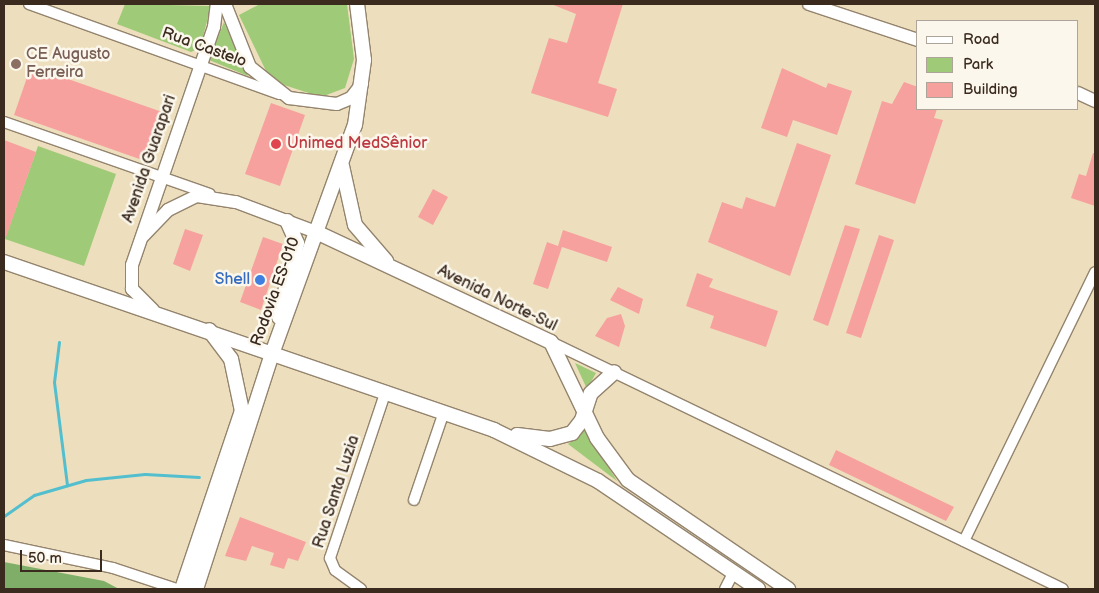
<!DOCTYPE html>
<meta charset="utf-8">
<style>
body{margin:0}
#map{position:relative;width:1099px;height:593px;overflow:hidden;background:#eddfbd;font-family:"Balsamiq Sans",sans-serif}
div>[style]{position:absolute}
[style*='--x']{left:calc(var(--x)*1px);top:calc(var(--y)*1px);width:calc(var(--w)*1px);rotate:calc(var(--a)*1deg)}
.green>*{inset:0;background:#9fca77}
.forest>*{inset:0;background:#7fae68}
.stream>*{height:3px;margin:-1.5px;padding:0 1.5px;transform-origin:1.5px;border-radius:1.5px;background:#53bfce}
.building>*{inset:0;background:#f7a19e}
.roads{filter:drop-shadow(1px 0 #94846e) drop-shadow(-1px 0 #94846e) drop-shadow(0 1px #94846e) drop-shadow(0 -1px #94846e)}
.minor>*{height:10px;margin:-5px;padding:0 5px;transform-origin:5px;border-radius:5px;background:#fff}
.tertiary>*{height:12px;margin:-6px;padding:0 6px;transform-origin:6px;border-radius:6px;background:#fff}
.secondary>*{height:14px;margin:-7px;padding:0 7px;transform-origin:7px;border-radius:7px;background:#fff}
.dots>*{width:14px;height:14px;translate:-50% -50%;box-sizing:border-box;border:2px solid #fbf7ec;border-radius:50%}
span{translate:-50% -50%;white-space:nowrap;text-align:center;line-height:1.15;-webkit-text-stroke:5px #fbf7ec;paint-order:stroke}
.street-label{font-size:16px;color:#3b2a1e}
.education-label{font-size:16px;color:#785e54}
.left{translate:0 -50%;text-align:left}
.health-label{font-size:16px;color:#be3a42}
.shop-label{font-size:16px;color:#366cbe}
.right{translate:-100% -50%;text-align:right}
.frame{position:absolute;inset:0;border:5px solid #3b2a1e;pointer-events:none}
.legend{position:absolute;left:916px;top:20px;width:162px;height:90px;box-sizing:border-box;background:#fbf7ec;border:1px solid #aea59a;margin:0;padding:6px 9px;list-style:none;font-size:15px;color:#3b2a1e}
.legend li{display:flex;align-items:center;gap:10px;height:25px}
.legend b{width:25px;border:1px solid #aea59a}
.scale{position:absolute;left:20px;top:550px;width:82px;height:22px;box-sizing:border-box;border:2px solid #3b2a1e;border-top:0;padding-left:6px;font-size:15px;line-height:18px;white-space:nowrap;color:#3b2a1e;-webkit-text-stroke:4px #fbf7ec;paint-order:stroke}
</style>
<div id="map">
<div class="green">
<div style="clip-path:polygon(125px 4px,211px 6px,200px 48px,191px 52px,117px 24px)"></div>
<div style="clip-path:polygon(260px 4px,347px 4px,354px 59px,345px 88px,321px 97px,284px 85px,266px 71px,239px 15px)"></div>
<div style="clip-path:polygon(224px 22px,248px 76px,209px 60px)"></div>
<div style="clip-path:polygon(38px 146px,116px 174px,84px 266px,5px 239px)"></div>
<div style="clip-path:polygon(575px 363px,596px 373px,587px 389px)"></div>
<div style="clip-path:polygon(587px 428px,594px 444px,617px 481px,568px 444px)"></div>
</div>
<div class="forest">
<div style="clip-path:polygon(4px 562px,104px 581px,119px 589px,4px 589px)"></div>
</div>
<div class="stream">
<div style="--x:59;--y:342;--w:40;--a:97.1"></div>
<div style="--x:54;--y:382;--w:104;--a:82.8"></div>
<div style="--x:4;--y:516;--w:37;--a:-35"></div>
<div style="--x:34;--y:495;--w:54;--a:-16.1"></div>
<div style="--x:86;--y:480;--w:59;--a:-5.8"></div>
<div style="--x:145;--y:474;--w:54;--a:3.2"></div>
</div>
<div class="building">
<div style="clip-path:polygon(551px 4px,623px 4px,598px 83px,617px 89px,608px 117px,531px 93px,549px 38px,567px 43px,576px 14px)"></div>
<div style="clip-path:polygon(31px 66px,165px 113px,148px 162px,14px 115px)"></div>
<div style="clip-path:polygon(782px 68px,826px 88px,828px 83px,852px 91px,837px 135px,793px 120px,787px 137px,761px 128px)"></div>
<div style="clip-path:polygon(904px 82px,918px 87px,918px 109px,937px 109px,934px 118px,943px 120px,915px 204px,855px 184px,882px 101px,892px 104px)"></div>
<div style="clip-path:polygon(271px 103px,305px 115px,280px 186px,245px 174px)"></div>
<div style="clip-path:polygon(4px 140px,36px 152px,5px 240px,4px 240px)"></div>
<div style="clip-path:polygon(797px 143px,831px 155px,790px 276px,708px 242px,722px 202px,742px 209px,746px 197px,775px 207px)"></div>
<div style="clip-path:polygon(1093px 153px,1095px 153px,1095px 206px,1071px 198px,1079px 174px,1086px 176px)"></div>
<div style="clip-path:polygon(433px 189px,448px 197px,433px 225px,418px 217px)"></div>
<div style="clip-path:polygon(845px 225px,860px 229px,828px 326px,813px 320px)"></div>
<div style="clip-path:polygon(185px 229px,203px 235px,190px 271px,173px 264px)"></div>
<div style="clip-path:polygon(563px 230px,612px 247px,607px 262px,562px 247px,548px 289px,533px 284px,547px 242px,558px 246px)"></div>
<div style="clip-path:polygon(879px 235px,894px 240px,861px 338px,846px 333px)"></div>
<div style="clip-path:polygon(263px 237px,283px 244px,261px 310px,240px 302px)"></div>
<div style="clip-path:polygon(697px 273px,713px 279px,709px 287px,778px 311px,766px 347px,710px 328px,714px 316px,686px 306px)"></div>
<div style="clip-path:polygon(618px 287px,643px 299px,639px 314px,610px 300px)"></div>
<div style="clip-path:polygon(621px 314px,625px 326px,619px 347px,595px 336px,607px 318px)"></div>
<div style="clip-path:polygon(836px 450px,954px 507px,946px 521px,829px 465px)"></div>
<div style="clip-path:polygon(240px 517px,306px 542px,298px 561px,288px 558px,284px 569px,270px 565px,274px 553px,252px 546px,246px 561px,225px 556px)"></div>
</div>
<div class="roads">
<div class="minor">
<div style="--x:29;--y:4;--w:266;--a:19.8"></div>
<div style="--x:4;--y:122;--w:218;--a:19.3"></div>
<div style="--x:551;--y:342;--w:568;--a:25.75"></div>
<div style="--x:414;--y:500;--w:93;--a:-71.2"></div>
<div style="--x:964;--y:541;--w:299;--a:-64"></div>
<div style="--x:4;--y:545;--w:111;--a:11.9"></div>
<div style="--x:113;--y:568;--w:67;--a:18.2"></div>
<div style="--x:361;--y:589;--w:32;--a:-144"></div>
<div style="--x:335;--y:570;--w:13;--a:-113"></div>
<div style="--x:330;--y:558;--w:176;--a:-71.5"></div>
<div style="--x:725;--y:589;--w:18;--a:-63"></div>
</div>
<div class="tertiary">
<div style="--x:225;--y:4;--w:68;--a:68.4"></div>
<div style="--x:250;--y:67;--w:50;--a:38.5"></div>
<div style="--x:289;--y:98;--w:48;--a:7.1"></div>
<div style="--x:337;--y:104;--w:15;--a:-23"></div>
<div style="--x:351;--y:98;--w:18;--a:-52"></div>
<div style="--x:809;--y:4;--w:115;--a:18.3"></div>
<div style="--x:1078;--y:93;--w:19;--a:25"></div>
<div style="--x:143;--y:236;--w:36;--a:-46"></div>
<div style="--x:168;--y:210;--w:32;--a:-26"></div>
<div style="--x:197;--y:196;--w:39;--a:9"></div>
<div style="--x:236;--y:202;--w:85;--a:20.6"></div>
<div style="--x:153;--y:310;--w:30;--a:-135"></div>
<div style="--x:132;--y:289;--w:24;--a:-90"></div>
<div style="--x:132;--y:265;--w:252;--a:-71"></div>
<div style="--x:214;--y:27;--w:23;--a:-83"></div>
</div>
<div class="secondary">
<div style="--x:342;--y:166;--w:60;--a:77.6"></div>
<div style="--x:355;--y:225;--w:48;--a:49.3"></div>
<div style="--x:316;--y:232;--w:259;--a:25.1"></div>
<div style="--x:551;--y:342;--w:106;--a:64.4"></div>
<div style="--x:597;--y:438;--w:52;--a:53.6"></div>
<div style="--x:628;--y:480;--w:194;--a:34.3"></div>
<div style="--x:4;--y:262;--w:518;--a:18.92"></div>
<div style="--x:494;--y:430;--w:116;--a:26.1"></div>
<div style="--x:598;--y:481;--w:193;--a:34"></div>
<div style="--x:279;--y:317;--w:76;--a:-76.3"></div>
<div style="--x:297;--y:243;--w:24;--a:-114"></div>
<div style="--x:517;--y:435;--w:33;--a:7"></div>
<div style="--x:550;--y:439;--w:23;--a:-15"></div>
<div style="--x:572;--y:433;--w:16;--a:-52"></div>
<div style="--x:582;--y:420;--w:28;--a:-72"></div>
<div style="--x:591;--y:393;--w:31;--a:-42"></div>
<div style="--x:182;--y:589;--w:188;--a:-71.4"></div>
<div style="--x:242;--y:411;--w:53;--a:-101.9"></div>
<div style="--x:231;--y:359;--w:36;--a:-127"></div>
<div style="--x:196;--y:589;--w:250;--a:-72.1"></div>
<div style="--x:273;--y:351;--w:240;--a:-70.1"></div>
<div style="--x:355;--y:125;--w:66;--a:-82.1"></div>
<div style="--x:364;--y:60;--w:56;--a:-97.1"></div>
</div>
</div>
<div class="dots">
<div style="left:16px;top:64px;background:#8d6e63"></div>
<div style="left:276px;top:144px;background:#e0444e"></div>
<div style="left:260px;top:280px;background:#3f7fe0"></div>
</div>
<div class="street-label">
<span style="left:204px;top:48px;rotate:20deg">Rua Castelo</span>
<span style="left:150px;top:159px;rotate:-71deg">Avenida Guarapari</span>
<span style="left:276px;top:292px;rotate:-70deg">Rodovia ES-010</span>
<span style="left:497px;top:299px;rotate:26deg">Avenida Norte-Sul</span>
<span style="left:337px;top:492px;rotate:-72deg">Rua Santa Luzia</span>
</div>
<div class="education-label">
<span class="left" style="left:26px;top:64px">CE Augusto<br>Ferreira</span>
</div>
<div class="health-label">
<span class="left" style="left:287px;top:144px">Unimed MedSênior</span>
</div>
<div class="shop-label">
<span class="right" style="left:250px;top:280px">Shell</span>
</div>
<div class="frame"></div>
<ul class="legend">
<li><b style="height:6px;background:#fff"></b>Road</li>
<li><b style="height:14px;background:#9fca77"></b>Park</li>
<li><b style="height:14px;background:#f7a19e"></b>Building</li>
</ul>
<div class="scale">50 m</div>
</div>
